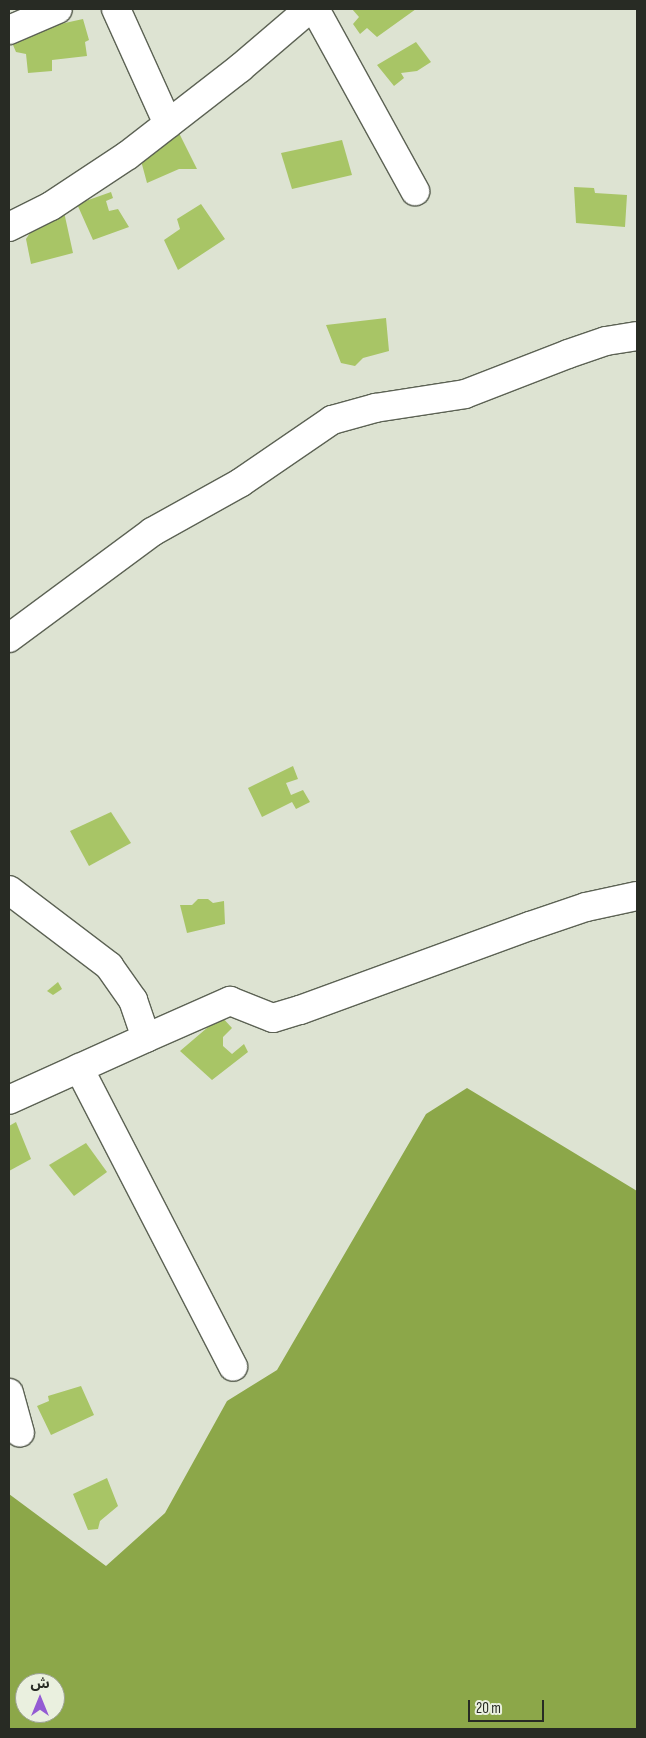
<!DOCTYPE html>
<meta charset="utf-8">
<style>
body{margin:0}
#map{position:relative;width:646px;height:1738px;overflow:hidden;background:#dde3d2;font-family:"Sofia Sans Condensed","Noto Sans Arabic",sans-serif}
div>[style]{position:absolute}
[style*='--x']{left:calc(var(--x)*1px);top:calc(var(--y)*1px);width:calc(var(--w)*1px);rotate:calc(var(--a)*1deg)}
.forest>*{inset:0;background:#8ca749}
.building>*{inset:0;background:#a8c566}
.roads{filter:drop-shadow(1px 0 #5c6254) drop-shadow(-1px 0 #5c6254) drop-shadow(0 1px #5c6254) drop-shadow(0 -1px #5c6254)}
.minor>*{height:28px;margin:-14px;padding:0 14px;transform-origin:14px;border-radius:14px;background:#fff}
span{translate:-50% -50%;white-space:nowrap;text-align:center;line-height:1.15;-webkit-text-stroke:4px #eaf0df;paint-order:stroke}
.frame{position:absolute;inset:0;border:10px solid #282b24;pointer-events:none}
.north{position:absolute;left:15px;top:1673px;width:50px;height:50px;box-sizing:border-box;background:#eaf0df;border:1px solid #9ca194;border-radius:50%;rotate:0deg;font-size:14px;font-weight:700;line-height:20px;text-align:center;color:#282b24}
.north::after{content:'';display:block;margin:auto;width:18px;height:22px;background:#945bd3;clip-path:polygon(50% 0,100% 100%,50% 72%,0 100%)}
.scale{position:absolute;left:468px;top:1700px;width:76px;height:22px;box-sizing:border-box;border:2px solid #282b24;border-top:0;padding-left:6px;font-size:15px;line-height:18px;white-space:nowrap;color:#282b24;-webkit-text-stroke:4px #eaf0df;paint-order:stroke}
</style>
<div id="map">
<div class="forest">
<div style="clip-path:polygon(evenodd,467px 1088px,637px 1191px,637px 1729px,9px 1729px,9px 1494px,106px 1566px,165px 1513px,227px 1401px,277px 1370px,426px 1114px,467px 1088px,25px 1683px,55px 1683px,55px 1713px,25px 1713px,25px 1683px)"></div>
</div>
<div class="building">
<div style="clip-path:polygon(352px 9px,416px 9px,377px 37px,367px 28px,360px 34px,353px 24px,359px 17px)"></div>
<div style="clip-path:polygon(83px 19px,89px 40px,85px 42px,87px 56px,52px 60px,52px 71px,28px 73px,26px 54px,16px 52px,13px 45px,16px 42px,15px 34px)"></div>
<div style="clip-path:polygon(416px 42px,431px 62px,417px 71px,401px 73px,404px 78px,394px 86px,377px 65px)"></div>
<div style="clip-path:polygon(179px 133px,197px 169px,179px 169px,147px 183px,140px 157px)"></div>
<div style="clip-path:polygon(342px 140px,352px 175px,292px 189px,281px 153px)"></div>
<div style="clip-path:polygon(574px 187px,594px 188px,595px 193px,627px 195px,625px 227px,576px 223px)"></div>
<div style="clip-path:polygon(111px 192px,113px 198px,106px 201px,109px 211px,118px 209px,129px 227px,93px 240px,77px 204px)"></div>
<div style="clip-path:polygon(201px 204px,225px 239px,178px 270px,164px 240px,180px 229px,177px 219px)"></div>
<div style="clip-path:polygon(64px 212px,73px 253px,31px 264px,26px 239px,37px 222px)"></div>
<div style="clip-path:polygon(386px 318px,389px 351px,363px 358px,355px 366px,341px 363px,326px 325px)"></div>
<div style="clip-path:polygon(293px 766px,298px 779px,286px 783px,291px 795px,303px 790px,310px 802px,296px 809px,292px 802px,262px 817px,248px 788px)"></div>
<div style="clip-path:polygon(111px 812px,131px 843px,89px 866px,70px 831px)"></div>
<div style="clip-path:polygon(198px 899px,208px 899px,213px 903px,224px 901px,225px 924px,187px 933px,180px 905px,192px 905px)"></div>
<div style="clip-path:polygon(58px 982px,62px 989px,53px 995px,47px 991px)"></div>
<div style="clip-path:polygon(221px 1016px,232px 1028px,223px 1037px,223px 1046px,232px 1054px,244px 1044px,248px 1052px,212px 1080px,180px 1051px)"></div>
<div style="clip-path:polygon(16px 1122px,31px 1159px,9px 1171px,9px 1126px)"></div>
<div style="clip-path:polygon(86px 1143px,107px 1172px,74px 1196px,49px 1165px)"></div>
<div style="clip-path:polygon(81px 1386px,94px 1415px,51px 1435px,37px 1406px,49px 1401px,48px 1396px)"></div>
<div style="clip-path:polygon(107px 1478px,118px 1506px,100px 1521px,98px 1529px,88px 1530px,73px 1494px)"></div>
</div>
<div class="roads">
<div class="minor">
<div style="--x:116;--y:9;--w:126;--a:65.7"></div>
<div style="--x:315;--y:9;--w:208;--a:61.2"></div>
<div style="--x:9;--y:30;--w:53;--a:-23.2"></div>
<div style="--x:9;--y:227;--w:47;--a:-26.6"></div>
<div style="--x:51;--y:206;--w:92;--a:-33.5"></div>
<div style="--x:128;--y:155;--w:142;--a:-37.8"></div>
<div style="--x:240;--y:68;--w:91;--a:-40.5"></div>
<div style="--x:9;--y:638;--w:178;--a:-36.5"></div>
<div style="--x:152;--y:532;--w:101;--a:-29.1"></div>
<div style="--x:240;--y:483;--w:112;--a:-34.4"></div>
<div style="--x:332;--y:420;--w:45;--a:-15.6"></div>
<div style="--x:375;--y:408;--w:91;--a:-8.8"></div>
<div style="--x:465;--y:394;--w:110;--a:-21.2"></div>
<div style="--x:568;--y:354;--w:40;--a:-18.9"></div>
<div style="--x:606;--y:341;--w:31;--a:-9"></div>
<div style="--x:9;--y:890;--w:126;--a:37.2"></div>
<div style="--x:109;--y:966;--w:42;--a:54.8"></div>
<div style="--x:133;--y:1000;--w:40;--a:71.1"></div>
<div style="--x:146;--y:1038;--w:150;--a:155.7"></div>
<div style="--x:146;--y:1038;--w:92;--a:-23.8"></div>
<div style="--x:230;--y:1001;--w:46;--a:21.6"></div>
<div style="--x:273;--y:1018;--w:28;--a:-17"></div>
<div style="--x:300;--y:1010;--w:245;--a:-20.1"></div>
<div style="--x:530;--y:926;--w:59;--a:-18.7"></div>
<div style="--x:586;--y:907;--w:52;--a:-12.2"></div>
<div style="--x:79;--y:1068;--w:336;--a:62.7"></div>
<div style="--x:9;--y:1393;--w:41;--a:74.6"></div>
</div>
</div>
<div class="frame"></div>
<div class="north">ش</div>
<div class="scale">20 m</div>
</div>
